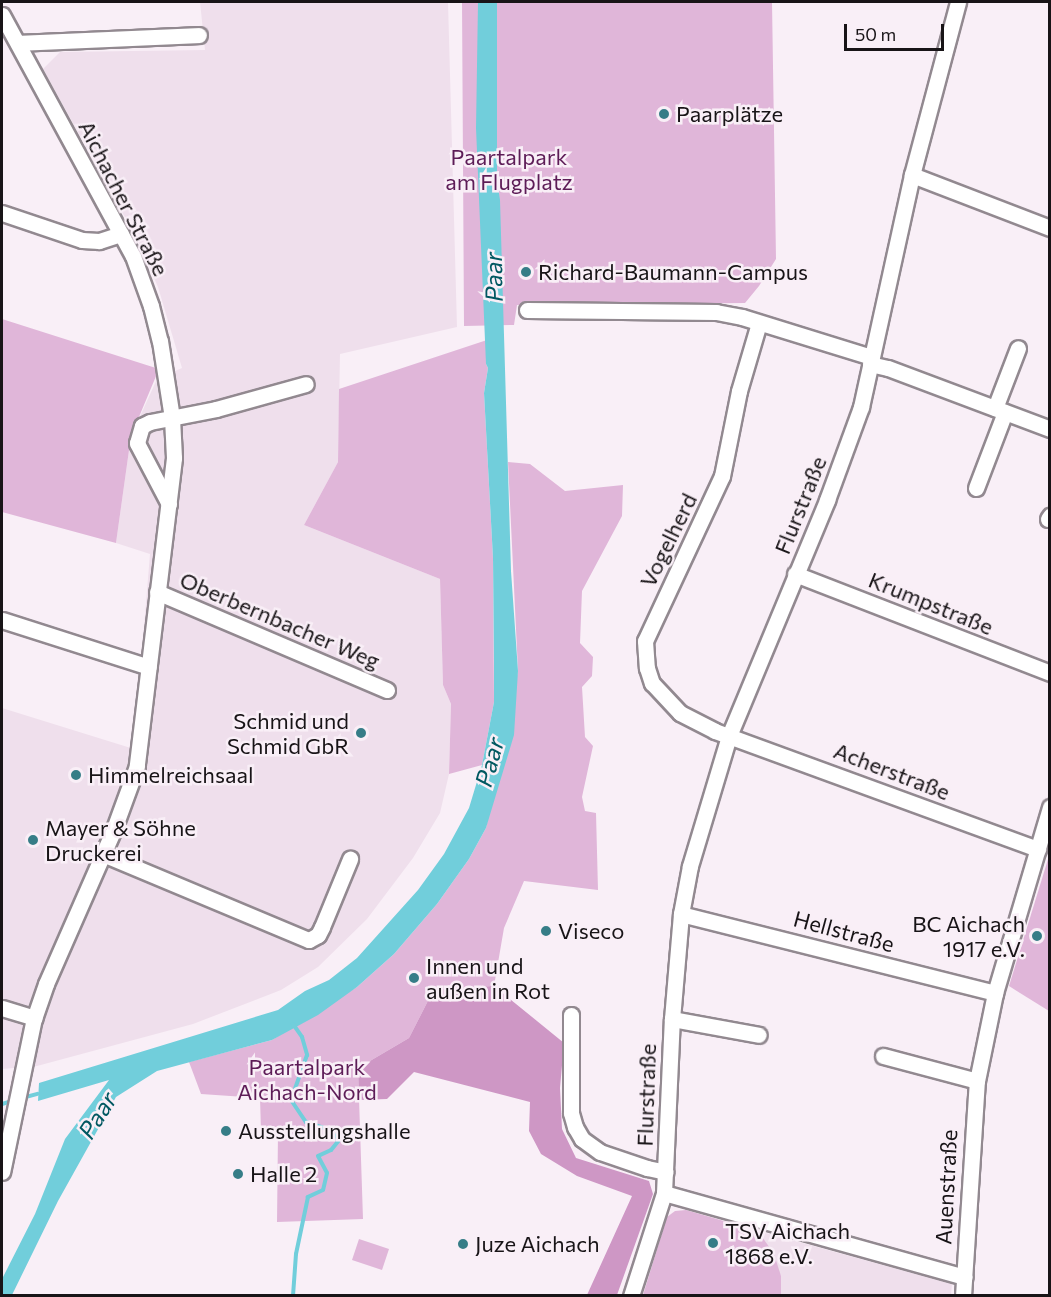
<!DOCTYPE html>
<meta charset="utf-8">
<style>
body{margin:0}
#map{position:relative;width:1051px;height:1297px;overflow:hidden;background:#f9eff7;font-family:Commissioner,sans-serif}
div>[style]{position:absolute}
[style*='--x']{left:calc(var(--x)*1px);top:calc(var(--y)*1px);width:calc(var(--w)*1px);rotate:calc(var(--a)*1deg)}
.built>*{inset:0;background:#efdfec}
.green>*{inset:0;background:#e0b6d9}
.forest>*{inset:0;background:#ce97c5}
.water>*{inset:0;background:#71cedb}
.stream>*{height:4px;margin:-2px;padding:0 2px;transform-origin:2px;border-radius:2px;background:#71cedb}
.roads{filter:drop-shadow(2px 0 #928990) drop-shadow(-2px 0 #928990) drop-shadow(0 2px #928990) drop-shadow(0 -2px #928990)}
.minor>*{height:15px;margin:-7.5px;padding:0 7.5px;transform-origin:7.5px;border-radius:7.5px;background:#fff}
.dots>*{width:16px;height:16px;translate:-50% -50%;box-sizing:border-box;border:3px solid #f9eff7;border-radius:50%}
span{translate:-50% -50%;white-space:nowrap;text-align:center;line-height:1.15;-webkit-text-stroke:5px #f9eff7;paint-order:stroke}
.poi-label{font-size:22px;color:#181417}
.left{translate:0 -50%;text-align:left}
.right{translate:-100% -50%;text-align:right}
.park-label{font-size:22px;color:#5d1c57}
.street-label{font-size:22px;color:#181417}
.water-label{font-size:24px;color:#005861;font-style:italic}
.frame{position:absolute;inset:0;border:3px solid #181417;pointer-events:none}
.scale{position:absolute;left:844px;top:24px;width:100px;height:27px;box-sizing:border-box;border:3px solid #181417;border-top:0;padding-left:8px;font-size:18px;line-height:21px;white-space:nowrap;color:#181417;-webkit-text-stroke:4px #f9eff7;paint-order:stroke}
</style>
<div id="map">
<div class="built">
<div style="clip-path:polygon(200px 2px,448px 2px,457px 327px,340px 354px,338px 462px,304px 525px,440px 579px,443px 685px,451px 704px,449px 774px,440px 813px,413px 858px,367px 919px,318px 967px,281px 990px,193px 1024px,37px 1066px,2px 1069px,2px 708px,134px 749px,150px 554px,116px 543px,131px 436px,157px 379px,182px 368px,158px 287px,137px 239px,43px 69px,60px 52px,205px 50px)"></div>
<div style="clip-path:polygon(758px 1231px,952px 1284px,951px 1295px,781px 1295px,781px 1276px)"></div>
</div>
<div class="green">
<div style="clip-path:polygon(462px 2px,772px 2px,776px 259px,759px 286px,745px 303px,517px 305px,514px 325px,464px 326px)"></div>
<div style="clip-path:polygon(2px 319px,159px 369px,131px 436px,116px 543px,2px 512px)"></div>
<div style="clip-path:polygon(487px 340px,486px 364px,488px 368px,484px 393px,493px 558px,494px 702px,482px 765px,449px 774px,451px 704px,443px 685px,440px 579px,304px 525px,338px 462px,339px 389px)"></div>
<div style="clip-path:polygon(508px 462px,530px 464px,565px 491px,623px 485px,622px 516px,582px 591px,580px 643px,593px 657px,592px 676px,582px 687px,585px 737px,593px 746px,582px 797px,585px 811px,596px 813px,598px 890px,524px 881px,504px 928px,494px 986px,434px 989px,409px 1038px,358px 1068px,363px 1219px,277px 1222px,278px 1132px,261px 1131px,260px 1098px,201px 1094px,189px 1062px,272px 1040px,357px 987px,394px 954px,437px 904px,469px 859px,486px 828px,518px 671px)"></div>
<div style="clip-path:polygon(1049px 856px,1049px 1011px,1009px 986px)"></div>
<div style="clip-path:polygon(686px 1210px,758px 1231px,774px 1254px,781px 1276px,781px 1295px,643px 1295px,667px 1217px,675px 1211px)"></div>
<div style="clip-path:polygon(359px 1239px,389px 1249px,382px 1270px,352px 1260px)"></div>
</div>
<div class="forest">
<div style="clip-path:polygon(494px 986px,564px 1043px,560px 1088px,562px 1129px,576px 1158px,649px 1181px,653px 1194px,617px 1295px,587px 1295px,632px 1196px,577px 1176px,541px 1154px,529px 1131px,530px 1102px,414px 1072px,387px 1099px,359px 1100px,358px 1068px,409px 1038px,434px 989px)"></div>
</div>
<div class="water">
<div style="clip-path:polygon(478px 2px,497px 2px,497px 180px,500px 200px,511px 571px,518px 671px,514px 735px,486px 828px,469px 859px,437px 904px,394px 954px,357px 987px,318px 1015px,272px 1040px,157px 1071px,116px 1097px,58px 1201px,12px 1295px,2px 1295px,2px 1279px,35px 1214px,65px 1139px,109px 1080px,38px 1101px,39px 1083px,278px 1010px,305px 991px,329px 980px,357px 958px,418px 890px,444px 854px,469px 808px,482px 765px,494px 702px,494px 664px,493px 558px,484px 393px,488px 368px,486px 364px,476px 128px)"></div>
</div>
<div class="stream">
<div style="--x:293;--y:1024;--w:16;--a:55"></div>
<div style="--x:302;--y:1037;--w:19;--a:74"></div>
<div style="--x:307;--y:1055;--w:48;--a:109.6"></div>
<div style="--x:291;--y:1100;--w:27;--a:56"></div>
<div style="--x:306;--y:1122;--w:19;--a:18"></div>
<div style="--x:324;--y:1128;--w:19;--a:35"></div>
<div style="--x:340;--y:1139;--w:14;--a:129"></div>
<div style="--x:331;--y:1150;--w:14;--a:155"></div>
<div style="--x:318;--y:1156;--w:19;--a:62"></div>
<div style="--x:327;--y:1173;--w:17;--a:103"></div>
<div style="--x:323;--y:1190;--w:17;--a:155"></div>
<div style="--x:308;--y:1197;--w:58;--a:101.9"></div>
<div style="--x:296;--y:1254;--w:42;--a:94.1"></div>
<div style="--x:22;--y:1098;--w:16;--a:-15"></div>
<div style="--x:2;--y:1104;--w:10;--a:-17"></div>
</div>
<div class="roads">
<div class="minor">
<div style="--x:2;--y:15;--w:274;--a:61.5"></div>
<div style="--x:133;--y:256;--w:53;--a:70.2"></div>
<div style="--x:151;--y:306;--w:36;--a:76"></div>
<div style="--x:160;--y:341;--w:78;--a:81.1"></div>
<div style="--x:172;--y:418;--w:40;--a:87.1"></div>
<div style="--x:174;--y:458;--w:310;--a:96.9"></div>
<div style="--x:137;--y:766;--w:67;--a:110.1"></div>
<div style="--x:114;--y:829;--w:169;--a:113.7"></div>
<div style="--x:46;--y:984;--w:36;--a:109"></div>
<div style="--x:34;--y:1018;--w:157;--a:101.7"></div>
<div style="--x:18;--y:43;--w:181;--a:-2.5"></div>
<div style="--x:912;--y:175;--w:148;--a:21"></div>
<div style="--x:2;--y:213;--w:84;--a:18.6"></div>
<div style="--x:82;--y:240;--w:17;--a:3"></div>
<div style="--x:99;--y:241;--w:23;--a:-18"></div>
<div style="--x:527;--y:310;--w:189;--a:0.6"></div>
<div style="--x:716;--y:312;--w:26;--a:11"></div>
<div style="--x:742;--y:317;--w:135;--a:17.2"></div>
<div style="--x:759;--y:323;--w:71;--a:106.4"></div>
<div style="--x:739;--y:391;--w:87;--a:101.3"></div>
<div style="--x:722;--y:476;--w:182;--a:115"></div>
<div style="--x:645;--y:641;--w:27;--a:86"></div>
<div style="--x:647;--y:668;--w:16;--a:72"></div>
<div style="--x:652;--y:683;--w:41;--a:47"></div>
<div style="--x:680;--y:713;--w:39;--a:27"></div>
<div style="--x:715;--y:731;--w:344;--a:20.1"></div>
<div style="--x:870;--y:364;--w:18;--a:13"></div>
<div style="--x:888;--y:368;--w:173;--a:20.6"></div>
<div style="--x:995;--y:408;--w:64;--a:-69"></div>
<div style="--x:976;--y:488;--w:81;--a:-69.1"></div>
<div style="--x:169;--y:504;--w:69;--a:-117.7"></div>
<div style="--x:137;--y:443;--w:18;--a:-74"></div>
<div style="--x:142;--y:426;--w:9;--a:-27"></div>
<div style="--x:150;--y:422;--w:67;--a:-11.1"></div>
<div style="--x:216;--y:409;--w:93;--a:-15.5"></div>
<div style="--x:1048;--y:519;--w:4;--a:-56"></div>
<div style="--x:795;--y:574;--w:274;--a:21.2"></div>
<div style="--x:157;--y:592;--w:250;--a:23.1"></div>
<div style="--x:2;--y:620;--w:154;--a:17.7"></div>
<div style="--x:103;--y:854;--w:223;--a:22.7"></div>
<div style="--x:309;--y:940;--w:10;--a:-29"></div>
<div style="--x:318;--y:935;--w:9;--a:-63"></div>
<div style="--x:322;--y:927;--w:74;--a:-67.6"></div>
<div style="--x:681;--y:914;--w:324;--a:14.1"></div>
<div style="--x:2;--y:1008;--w:34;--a:17"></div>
<div style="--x:571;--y:1015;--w:98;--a:90"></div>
<div style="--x:571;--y:1113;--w:15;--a:74"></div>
<div style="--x:575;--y:1127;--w:14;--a:60"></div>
<div style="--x:582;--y:1139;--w:22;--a:36"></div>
<div style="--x:600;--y:1152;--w:50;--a:18.8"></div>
<div style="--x:647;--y:1168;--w:19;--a:12"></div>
<div style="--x:672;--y:1019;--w:88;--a:10.4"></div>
<div style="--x:883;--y:1056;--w:97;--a:14.9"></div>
<div style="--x:664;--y:1193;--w:312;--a:15.6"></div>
<div style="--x:631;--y:1296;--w:108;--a:-72.2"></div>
<div style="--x:664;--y:1193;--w:174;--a:-87.4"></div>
<div style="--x:672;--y:1019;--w:105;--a:-85.1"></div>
<div style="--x:681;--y:914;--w:49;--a:-79.4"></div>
<div style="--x:690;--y:866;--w:136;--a:-73.3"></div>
<div style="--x:729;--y:736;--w:256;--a:-67.4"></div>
<div style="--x:827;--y:500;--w:99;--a:-69.9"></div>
<div style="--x:861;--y:407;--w:238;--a:-77.6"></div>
<div style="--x:912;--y:175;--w:179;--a:-75.1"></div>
<div style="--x:963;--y:1296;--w:215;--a:-86.3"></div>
<div style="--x:977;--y:1081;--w:90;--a:-78.4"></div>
<div style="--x:995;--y:993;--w:194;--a:-73.5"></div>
</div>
</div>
<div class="dots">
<div style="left:664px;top:114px;background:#367d87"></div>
<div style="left:526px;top:272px;background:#367d87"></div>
<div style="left:361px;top:733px;background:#367d87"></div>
<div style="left:76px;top:775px;background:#367d87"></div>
<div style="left:33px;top:840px;background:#367d87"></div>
<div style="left:546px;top:931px;background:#367d87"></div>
<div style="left:1037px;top:936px;background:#367d87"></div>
<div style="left:414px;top:978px;background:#367d87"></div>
<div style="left:226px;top:1131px;background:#367d87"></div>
<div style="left:238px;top:1174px;background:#367d87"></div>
<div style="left:713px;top:1243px;background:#367d87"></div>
<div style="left:463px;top:1244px;background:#367d87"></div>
</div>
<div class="poi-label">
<span class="left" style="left:676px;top:114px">Paarplätze</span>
<span class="left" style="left:538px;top:272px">Richard-Baumann-Campus</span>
<span class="right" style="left:349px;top:733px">Schmid und<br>Schmid GbR</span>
<span class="left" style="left:88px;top:775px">Himmelreichsaal</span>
<span class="left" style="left:45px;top:840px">Mayer &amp; Söhne<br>Druckerei</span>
<span class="right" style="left:1025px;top:936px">BC Aichach<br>1917 e.V.</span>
<span class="left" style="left:558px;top:931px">Viseco</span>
<span class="left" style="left:426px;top:978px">Innen und<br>außen in Rot</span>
<span class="left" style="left:238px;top:1131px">Ausstellungshalle</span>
<span class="left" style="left:250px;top:1174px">Halle 2</span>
<span class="left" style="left:725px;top:1243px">TSV Aichach<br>1868 e.V.</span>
<span class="left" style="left:475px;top:1244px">Juze Aichach</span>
</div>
<div class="park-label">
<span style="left:509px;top:169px">Paartalpark<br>am Flugplatz</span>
<span style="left:307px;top:1079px">Paartalpark<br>Aichach-Nord</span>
</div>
<div class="street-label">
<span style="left:124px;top:198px;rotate:63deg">Aichacher Straße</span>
<span style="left:800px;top:505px;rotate:-68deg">Flurstraße</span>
<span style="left:668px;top:540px;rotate:-64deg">Vogelherd</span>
<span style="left:931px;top:603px;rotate:22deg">Krumpstraße</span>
<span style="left:280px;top:620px;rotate:23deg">Oberbernbacher Weg</span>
<span style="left:892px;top:771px;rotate:21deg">Acherstraße</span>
<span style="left:844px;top:931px;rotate:15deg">Hellstraße</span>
<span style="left:646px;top:1095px;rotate:-88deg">Flurstraße</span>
<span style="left:946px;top:1187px;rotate:-87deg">Auenstraße</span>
</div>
<div class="water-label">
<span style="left:493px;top:277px;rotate:-91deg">Paar</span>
<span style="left:489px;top:762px;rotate:-74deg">Paar</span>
<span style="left:97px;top:1115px;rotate:-58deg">Paar</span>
</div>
<div class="frame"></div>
<div class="scale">50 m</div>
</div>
